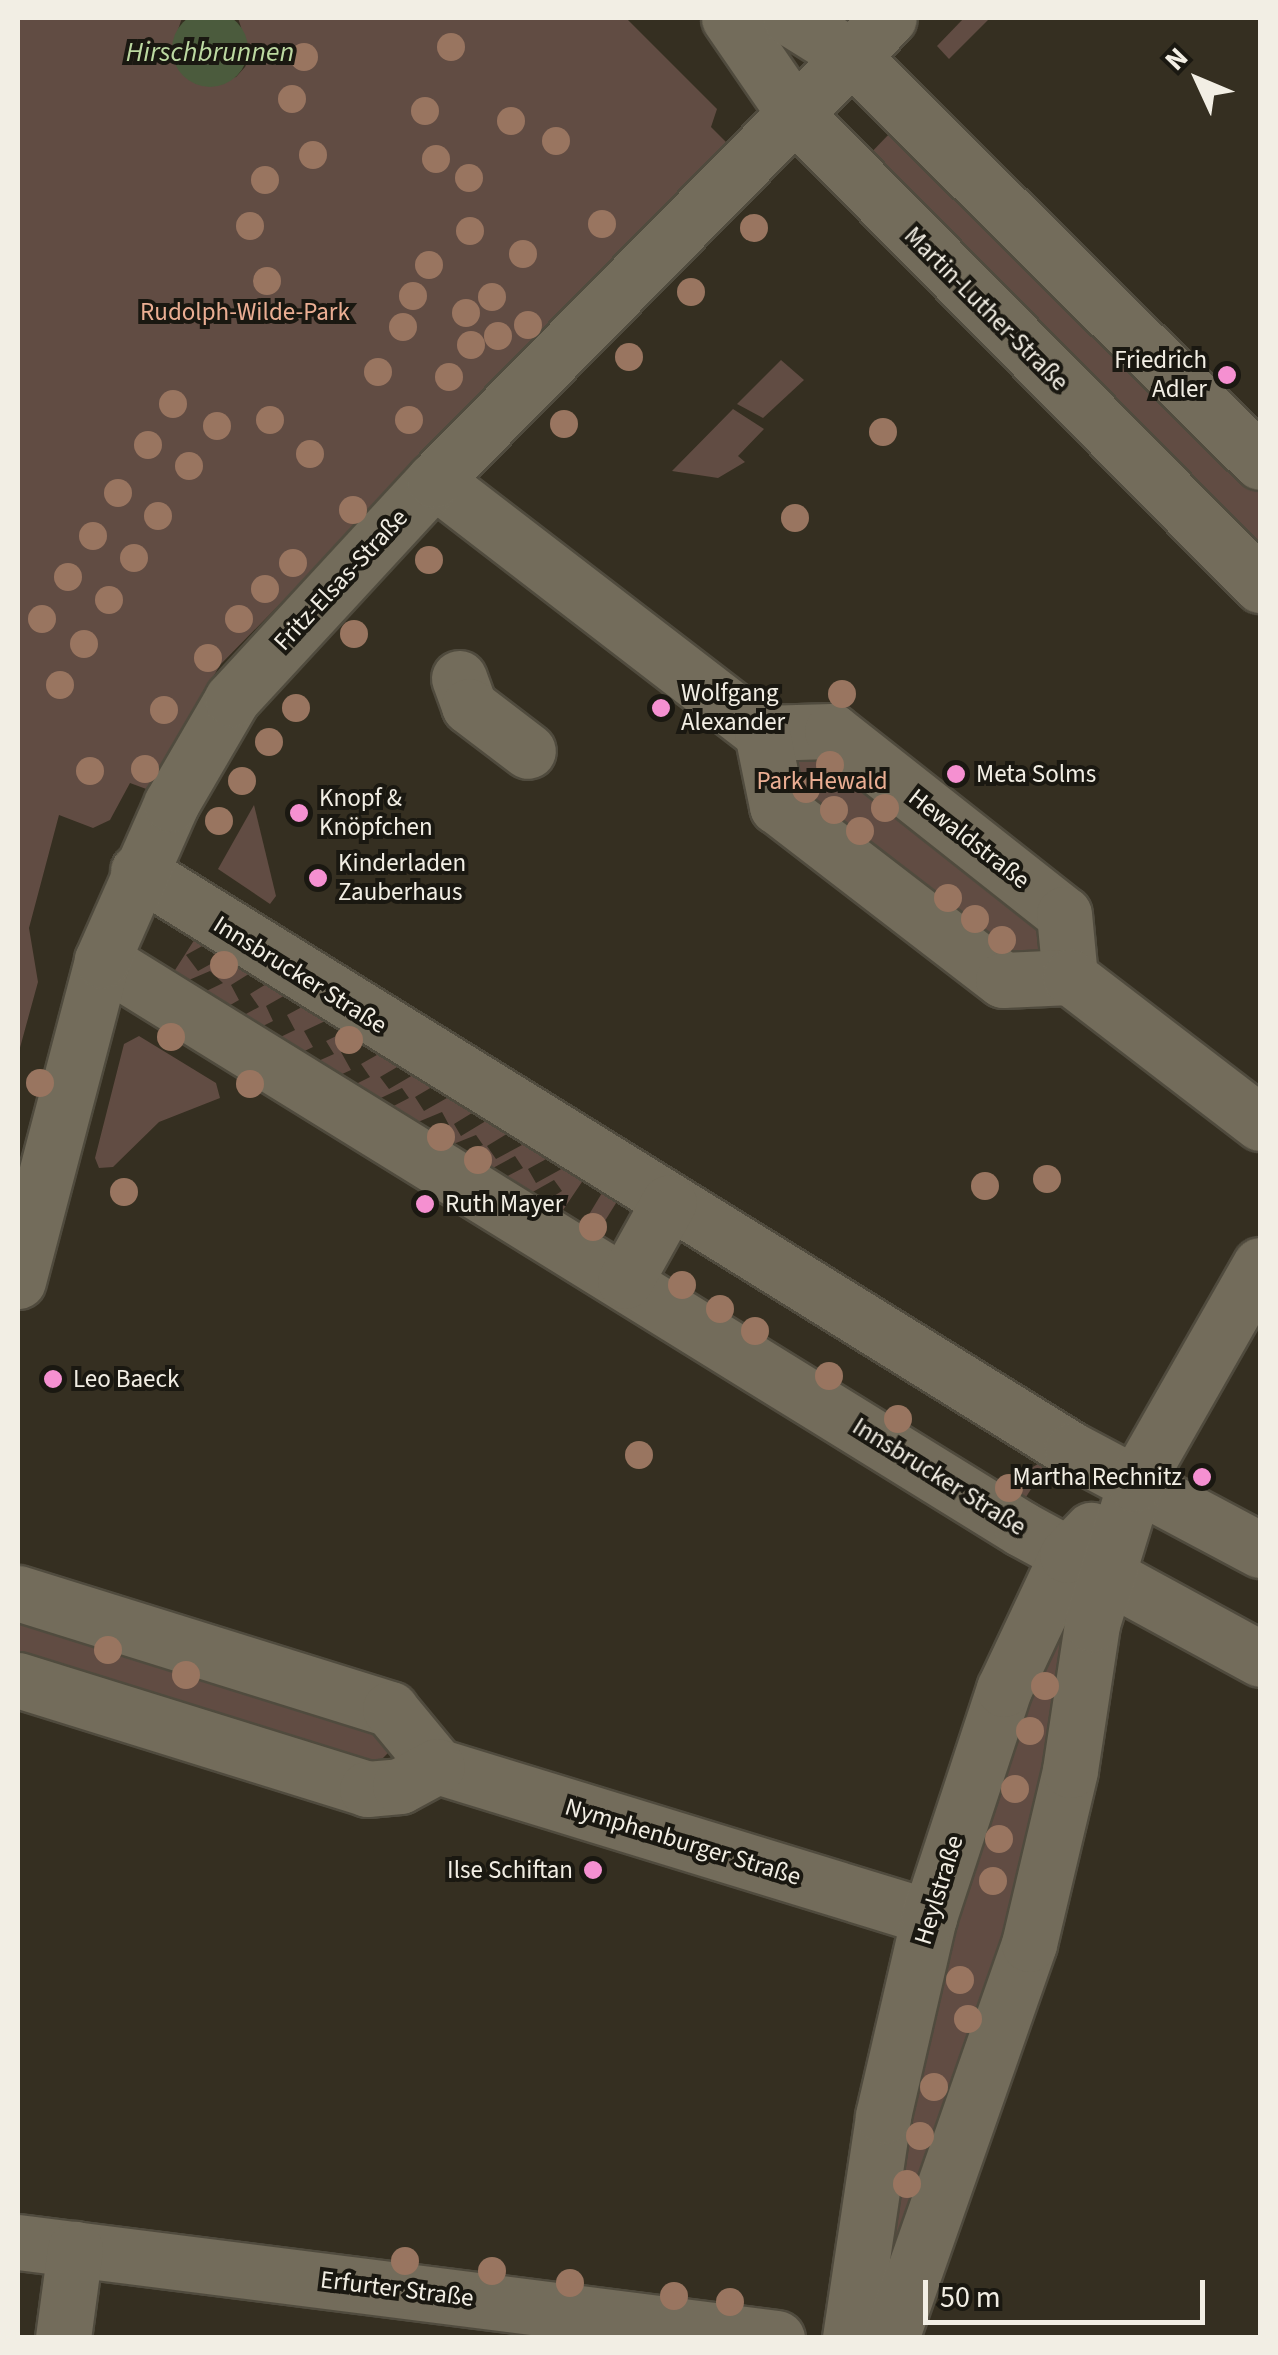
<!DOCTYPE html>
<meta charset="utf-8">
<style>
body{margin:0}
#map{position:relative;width:1278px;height:2355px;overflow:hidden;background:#352f21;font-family:"Source Sans 3",sans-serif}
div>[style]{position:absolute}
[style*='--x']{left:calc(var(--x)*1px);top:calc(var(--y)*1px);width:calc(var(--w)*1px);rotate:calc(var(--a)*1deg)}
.green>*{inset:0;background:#614c43}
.water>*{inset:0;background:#4b5b3d}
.round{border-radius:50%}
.roads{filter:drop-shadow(2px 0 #504b3e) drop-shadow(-2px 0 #504b3e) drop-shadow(0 2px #504b3e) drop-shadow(0 -2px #504b3e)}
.minor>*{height:55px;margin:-27.5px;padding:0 27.5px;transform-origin:27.5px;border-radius:27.5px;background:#736c5b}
.trees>*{width:28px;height:28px;margin:-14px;border-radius:50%;background:#997560}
.dots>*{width:28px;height:28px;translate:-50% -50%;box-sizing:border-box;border:5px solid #1a1811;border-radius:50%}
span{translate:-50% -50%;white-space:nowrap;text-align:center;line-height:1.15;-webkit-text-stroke:8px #1a1811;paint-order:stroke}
.street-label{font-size:25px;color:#f2eee4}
.park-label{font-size:25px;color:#ebae93}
.poi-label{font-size:25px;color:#f2eee4}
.right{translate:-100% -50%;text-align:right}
.left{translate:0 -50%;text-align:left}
.water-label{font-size:28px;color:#bcd9a1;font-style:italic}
.frame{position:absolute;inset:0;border:20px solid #f2eee4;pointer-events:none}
.north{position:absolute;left:1148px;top:30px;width:100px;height:100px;-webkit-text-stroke:8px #1a1811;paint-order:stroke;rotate:314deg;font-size:28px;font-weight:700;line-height:40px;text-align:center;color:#f2eee4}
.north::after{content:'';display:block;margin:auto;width:35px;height:45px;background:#f2eee4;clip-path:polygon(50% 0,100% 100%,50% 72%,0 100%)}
.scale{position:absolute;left:923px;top:2280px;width:282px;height:45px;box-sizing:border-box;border:5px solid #f2eee4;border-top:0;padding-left:12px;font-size:30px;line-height:35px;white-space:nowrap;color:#f2eee4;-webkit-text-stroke:8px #1a1811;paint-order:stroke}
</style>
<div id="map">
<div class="green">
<div style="clip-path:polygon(18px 18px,182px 18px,170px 53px,196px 84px,236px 77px,245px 67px,250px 55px,238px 18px,626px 18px,717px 109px,711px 127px,730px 146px,220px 665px,149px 790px,130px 783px,110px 820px,93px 828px,59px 815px,29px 928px,38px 982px,18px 1055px)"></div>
<div style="clip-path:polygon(964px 18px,990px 18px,949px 59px,937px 46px)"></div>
<div style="clip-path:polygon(892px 131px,1260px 489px,1260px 560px,863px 161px)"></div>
<div style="clip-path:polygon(781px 360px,804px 380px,763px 418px,737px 404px)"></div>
<div style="clip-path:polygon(733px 409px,764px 429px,738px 456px,745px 462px,718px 478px,672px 471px)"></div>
<div style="clip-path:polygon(810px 743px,1054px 932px,1032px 967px,789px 797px,784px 765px)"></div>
<div style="clip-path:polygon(254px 805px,276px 896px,270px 904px,218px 869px)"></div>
<div style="clip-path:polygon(200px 931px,215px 939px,186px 955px,198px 971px,234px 951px,260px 967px,231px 985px,239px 1000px,218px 1012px,194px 997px,223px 983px,210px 971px,175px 986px,168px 981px)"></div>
<div style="clip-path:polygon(278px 977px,296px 989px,266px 1006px,273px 1021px,251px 1032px,233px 1021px,259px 1007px,250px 994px)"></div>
<div style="clip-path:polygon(315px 1000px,338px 1015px,304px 1031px,313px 1047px,292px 1057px,268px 1043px,295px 1030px,287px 1015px)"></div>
<div style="clip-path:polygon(357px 1026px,373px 1036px,341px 1052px,351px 1070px,329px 1080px,307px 1066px,334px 1054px,326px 1041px)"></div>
<div style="clip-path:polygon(139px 1036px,216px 1083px,220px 1098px,159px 1122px,113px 1167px,99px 1168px,95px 1158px,124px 1044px)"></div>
<div style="clip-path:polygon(391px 1047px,411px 1059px,380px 1077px,389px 1089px,425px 1068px,444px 1080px,415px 1097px,424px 1111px,461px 1090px,485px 1105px,454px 1124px,461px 1136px,499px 1113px,520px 1126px,487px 1146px,496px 1159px,537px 1137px,561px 1151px,528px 1169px,536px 1183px,576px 1161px,590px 1170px,557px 1219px,536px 1207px,562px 1191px,554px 1180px,522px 1198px,496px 1182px,523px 1168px,515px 1156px,482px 1174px,455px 1157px,483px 1145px,476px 1135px,441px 1149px,422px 1137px,449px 1125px,442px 1112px,406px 1127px,382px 1112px,409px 1098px,402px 1088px,368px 1104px,344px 1090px,370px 1077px,361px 1064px)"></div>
<div style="clip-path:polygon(608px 1183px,623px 1192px,593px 1240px,579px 1231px)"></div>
<div style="clip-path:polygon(1052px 1456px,1021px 1505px,996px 1488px)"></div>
<div style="clip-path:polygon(18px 1616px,378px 1726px,390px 1751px,375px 1766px,18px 1660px)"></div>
<div style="clip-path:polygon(1059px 1627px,1071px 1635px,1007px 1936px,890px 2272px,880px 2270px,886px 2183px,994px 1770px)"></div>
</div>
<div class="water">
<div class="round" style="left:172px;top:11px;width:76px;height:76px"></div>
</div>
<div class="roads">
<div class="minor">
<div style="--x:729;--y:18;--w:116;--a:55.5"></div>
<div style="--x:795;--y:114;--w:662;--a:45.37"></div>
<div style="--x:790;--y:18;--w:72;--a:31.9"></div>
<div style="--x:851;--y:56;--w:576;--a:44.79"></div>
<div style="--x:434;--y:480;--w:414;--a:37.6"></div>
<div style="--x:762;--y:733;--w:70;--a:-1.6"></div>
<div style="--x:832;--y:731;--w:295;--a:38.3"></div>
<div style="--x:1064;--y:914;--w:63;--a:84.6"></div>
<div style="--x:459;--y:678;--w:30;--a:70"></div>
<div style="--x:469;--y:706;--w:74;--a:37.3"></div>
<div style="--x:762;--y:733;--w:75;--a:78.4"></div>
<div style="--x:777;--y:806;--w:285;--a:37.6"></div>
<div style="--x:1003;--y:980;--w:67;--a:-2.6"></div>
<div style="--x:1070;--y:977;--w:240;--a:37.5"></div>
<div style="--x:138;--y:871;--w:1099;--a:31.8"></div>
<div style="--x:1072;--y:1450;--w:213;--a:28"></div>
<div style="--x:102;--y:960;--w:1082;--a:31.74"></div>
<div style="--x:1022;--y:1529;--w:271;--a:28.6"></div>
<div style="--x:18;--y:1281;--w:332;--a:-75.3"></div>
<div style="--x:102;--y:960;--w:171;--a:-66.1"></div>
<div style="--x:171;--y:804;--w:121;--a:-59.8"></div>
<div style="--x:232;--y:699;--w:298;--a:-47.3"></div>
<div style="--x:434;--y:480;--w:648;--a:-45.44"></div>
<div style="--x:625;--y:1281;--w:90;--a:-60.9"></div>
<div style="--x:18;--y:1593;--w:390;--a:17.3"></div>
<div style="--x:390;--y:1709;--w:74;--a:50.5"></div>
<div style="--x:437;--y:1766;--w:515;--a:17.06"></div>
<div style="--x:18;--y:1680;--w:366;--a:17.3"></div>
<div style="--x:367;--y:1789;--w:33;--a:-5"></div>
<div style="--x:400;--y:1786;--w:42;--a:-28.4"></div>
<div style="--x:18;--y:2242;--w:765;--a:7.21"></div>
<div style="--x:63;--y:2338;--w:90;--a:-82.3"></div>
<div style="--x:850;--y:2338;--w:224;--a:-81.5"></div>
<div style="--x:883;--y:2116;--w:204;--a:-77"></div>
<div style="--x:929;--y:1917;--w:240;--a:-71.8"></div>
<div style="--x:1004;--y:1689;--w:148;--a:-64.8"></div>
<div style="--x:1067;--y:1555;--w:35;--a:-46"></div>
<div style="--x:891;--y:2338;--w:417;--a:-70.7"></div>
<div style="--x:1029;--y:1944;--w:179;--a:-76.7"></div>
<div style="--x:1070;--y:1770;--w:148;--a:-81.4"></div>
<div style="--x:1092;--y:1624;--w:146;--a:-72.9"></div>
<div style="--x:1135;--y:1484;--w:252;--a:-60.3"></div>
</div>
</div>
<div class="trees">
<div style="left:451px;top:47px"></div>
<div style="left:304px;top:57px"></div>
<div style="left:292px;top:99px"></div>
<div style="left:425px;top:111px"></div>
<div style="left:511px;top:121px"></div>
<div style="left:556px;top:141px"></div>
<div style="left:313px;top:155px"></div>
<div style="left:436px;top:159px"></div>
<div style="left:469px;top:178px"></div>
<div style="left:265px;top:180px"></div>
<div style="left:602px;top:224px"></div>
<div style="left:250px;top:226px"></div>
<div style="left:754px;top:228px"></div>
<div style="left:470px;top:231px"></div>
<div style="left:523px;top:254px"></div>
<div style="left:429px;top:265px"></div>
<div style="left:267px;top:281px"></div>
<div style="left:691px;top:292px"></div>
<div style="left:413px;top:296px"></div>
<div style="left:492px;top:297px"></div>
<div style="left:466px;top:313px"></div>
<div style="left:528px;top:325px"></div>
<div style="left:403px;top:327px"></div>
<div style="left:498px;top:336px"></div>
<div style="left:471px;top:345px"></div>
<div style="left:629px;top:357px"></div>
<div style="left:378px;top:372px"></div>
<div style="left:449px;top:377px"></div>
<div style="left:173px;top:404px"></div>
<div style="left:270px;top:420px"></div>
<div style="left:409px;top:420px"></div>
<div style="left:564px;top:424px"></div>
<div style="left:217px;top:426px"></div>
<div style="left:883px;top:432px"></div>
<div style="left:148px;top:445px"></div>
<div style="left:310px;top:454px"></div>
<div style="left:189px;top:466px"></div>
<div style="left:118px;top:493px"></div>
<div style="left:353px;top:510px"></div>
<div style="left:158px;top:516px"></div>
<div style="left:795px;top:518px"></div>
<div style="left:93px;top:536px"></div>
<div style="left:134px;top:558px"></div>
<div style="left:429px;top:560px"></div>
<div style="left:293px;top:563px"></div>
<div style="left:68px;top:577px"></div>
<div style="left:265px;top:589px"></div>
<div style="left:109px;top:600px"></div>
<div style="left:42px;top:619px"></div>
<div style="left:239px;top:619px"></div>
<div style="left:354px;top:634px"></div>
<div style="left:84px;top:644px"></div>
<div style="left:208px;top:658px"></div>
<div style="left:60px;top:685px"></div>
<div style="left:842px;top:694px"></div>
<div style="left:296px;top:708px"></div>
<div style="left:164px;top:710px"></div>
<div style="left:269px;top:742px"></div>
<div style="left:830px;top:765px"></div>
<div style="left:145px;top:769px"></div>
<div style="left:90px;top:771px"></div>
<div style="left:242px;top:781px"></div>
<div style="left:806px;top:789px"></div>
<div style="left:885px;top:808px"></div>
<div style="left:834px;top:810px"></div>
<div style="left:219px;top:821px"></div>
<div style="left:860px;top:831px"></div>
<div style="left:948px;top:898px"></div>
<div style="left:975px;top:919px"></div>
<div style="left:1002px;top:940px"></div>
<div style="left:224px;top:965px"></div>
<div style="left:171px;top:1037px"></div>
<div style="left:349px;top:1040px"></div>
<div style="left:40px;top:1083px"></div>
<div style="left:250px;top:1084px"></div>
<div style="left:441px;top:1137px"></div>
<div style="left:478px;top:1160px"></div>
<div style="left:1047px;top:1179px"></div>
<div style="left:985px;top:1186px"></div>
<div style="left:124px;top:1192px"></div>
<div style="left:593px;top:1227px"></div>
<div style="left:682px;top:1285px"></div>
<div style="left:720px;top:1309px"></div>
<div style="left:755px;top:1331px"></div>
<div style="left:829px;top:1376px"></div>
<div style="left:898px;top:1419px"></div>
<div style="left:639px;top:1455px"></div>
<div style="left:1009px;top:1488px"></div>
<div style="left:108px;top:1650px"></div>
<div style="left:186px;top:1675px"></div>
<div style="left:1045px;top:1686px"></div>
<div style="left:1030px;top:1731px"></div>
<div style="left:1015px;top:1789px"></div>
<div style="left:999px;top:1839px"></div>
<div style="left:993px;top:1881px"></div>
<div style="left:960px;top:1980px"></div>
<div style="left:968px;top:2019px"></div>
<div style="left:934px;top:2087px"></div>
<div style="left:920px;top:2136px"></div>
<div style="left:907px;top:2184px"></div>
<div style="left:405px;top:2261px"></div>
<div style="left:492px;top:2271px"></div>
<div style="left:570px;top:2283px"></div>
<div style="left:674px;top:2296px"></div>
<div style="left:730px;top:2302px"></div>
</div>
<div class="dots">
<div style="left:1227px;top:375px;background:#f590d1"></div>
<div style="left:661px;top:708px;background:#f590d1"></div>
<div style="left:956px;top:774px;background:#f590d1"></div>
<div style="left:299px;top:813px;background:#f590d1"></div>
<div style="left:318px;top:878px;background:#f590d1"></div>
<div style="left:425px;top:1204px;background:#f590d1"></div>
<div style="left:53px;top:1379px;background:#f590d1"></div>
<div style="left:1202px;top:1477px;background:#f590d1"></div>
<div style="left:593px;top:1870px;background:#f590d1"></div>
</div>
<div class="street-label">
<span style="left:986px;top:309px;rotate:45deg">Martin-Luther-Straße</span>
<span style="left:341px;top:580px;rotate:-47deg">Fritz-Elsas-Straße</span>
<span style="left:969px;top:839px;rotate:38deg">Hewaldstraße</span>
<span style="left:300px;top:975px;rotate:32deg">Innsbrucker Straße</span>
<span style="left:939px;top:1477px;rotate:32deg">Innsbrucker Straße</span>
<span style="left:683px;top:1842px;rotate:17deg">Nymphenburger Straße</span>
<span style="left:939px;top:1890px;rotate:-73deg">Heylstraße</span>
<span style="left:397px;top:2289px;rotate:7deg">Erfurter Straße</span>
</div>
<div class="park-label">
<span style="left:245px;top:312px">Rudolph-Wilde-Park</span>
<span style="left:822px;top:781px">Park Hewald</span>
</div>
<div class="poi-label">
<span class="right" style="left:1207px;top:375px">Friedrich<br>Adler</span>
<span class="left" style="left:681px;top:708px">Wolfgang<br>Alexander</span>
<span class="left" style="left:976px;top:774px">Meta Solms</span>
<span class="left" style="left:319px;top:813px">Knopf &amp;<br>Knöpfchen</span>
<span class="left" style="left:338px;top:878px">Kinderladen<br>Zauberhaus</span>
<span class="left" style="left:445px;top:1204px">Ruth Mayer</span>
<span class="left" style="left:73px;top:1379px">Leo Baeck</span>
<span class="right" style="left:1182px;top:1477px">Martha Rechnitz</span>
<span class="right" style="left:573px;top:1870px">Ilse Schiftan</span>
</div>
<div class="water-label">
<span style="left:210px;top:52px">Hirschbrunnen</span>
</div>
<div class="frame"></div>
<div class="north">N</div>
<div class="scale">50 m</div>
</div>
